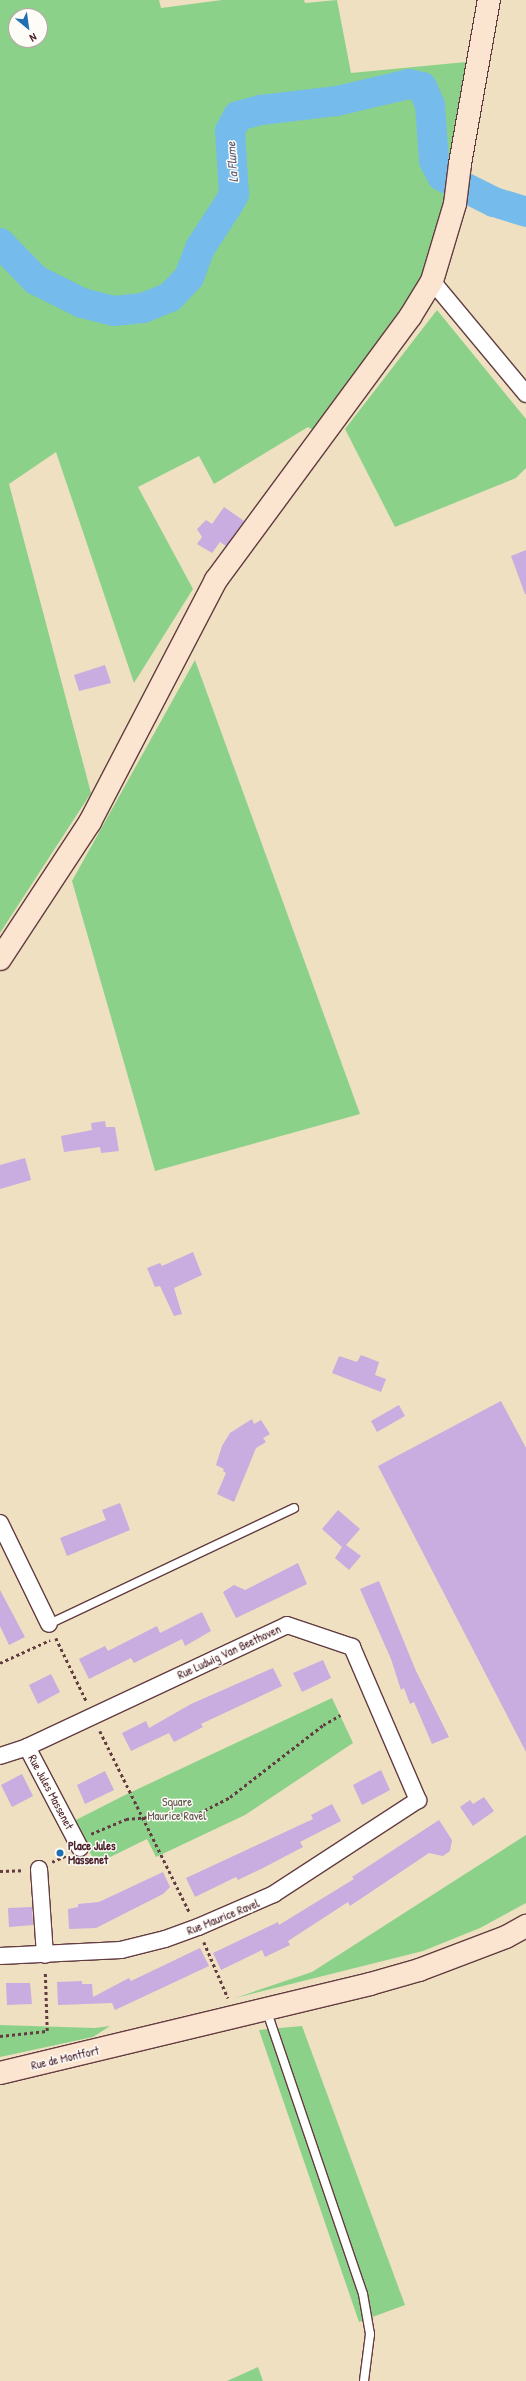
<!DOCTYPE html>
<style>
body{margin:0}
#map{position:relative;width:526px;height:2381px;overflow:hidden;background:#eee0c0;font-family:"Patrick Hand",sans-serif}
div>[style]{position:absolute}
[style*='--x']{left:calc(var(--x)*1px);top:calc(var(--y)*1px);width:calc(var(--w)*1px);rotate:calc(var(--a)*1deg)}
.green>*{inset:0;background:#8cd18a}
.river>*{height:30px;margin:-15px;padding:0 15px;transform-origin:15px;border-radius:15px;background:#75bcec}
.building>*{inset:0;background:#c9ace0}
.path>*{height:2.5px;margin-top:-1.25px;transform-origin:0;background:repeating-linear-gradient(90deg,#633c41 0 3px,transparent 0 6px)}
.roads{filter:drop-shadow(1px 0 #633c41) drop-shadow(-1px 0 #633c41) drop-shadow(0 1px #633c41) drop-shadow(0 -1px #633c41)}
.lane>*{height:8px;margin:-4px;padding:0 4px;transform-origin:4px;border-radius:4px;background:#fff}
.street>*{height:16px;margin:-8px;padding:0 8px;transform-origin:8px;border-radius:8px;background:#fff}
.secondary>*{height:22px;margin:-11px;padding:0 11px;transform-origin:11px;border-radius:11px;background:#fce5d0}
.dots>*{width:11px;height:11px;translate:-50% -50%;box-sizing:border-box;border:2px solid #fdfcf7;border-radius:50%}
span{translate:-50% -50%;white-space:nowrap;text-align:center;line-height:1.15;-webkit-text-stroke:3px #fdfcf7;paint-order:stroke}
.street-label{font-size:12px;color:#4a1f2b}
.park-label{font-size:12px;color:#5e5448}
.poi-label{font-size:12px;color:#4a1f2b;font-weight:700}
.left{translate:0 -50%;text-align:left}
.water-label{font-size:13px;color:#59566f;font-style:italic}
.north{position:absolute;left:8px;top:8px;width:40px;height:40px;box-sizing:border-box;background:#fdfcf7;border:1px solid #b5a4a5;border-radius:50%;rotate:151deg;font-size:11px;font-weight:700;line-height:16px;text-align:center;color:#4a1f2b}
.north::after{content:'';display:block;margin:auto;width:14px;height:18px;background:#1f6fb2;clip-path:polygon(50% 0,100% 100%,50% 72%,0 100%)}
</style>
<div id="map">
<div class="green">
<div style="clip-path:polygon(evenodd,0 0,159px 0,161px 8px,222px 0,304px 0,305px 3px,337px 0,351px 73px,466px 62px,443px 213px,427px 271px,315px 431px,308px 427px,214px 484px,199px 456px,138px 487px,193px 589px,134px 683px,56px 452px,9px 484px,91px 793px,0 933px,0 0,16px 16px,40px 16px,40px 40px,16px 40px,16px 16px)"></div>
<div style="clip-path:polygon(437px 310px,526px 419px,526px 468px,516px 478px,395px 527px,345px 429px)"></div>
<div style="clip-path:polygon(195px 660px,360px 1114px,155px 1171px,72px 881px)"></div>
<div style="clip-path:polygon(332px 1698px,353px 1743px,245px 1815px,156px 1857px,147px 1839px,96px 1864px,74px 1821px,125px 1795px)"></div>
<div style="clip-path:polygon(526px 1835px,526px 1903px,480px 1928px,423px 1951px,235px 1998px,312px 1972px)"></div>
<div style="clip-path:polygon(0 2025px,95px 2028px,110px 2026px,93px 2037px,0 2057px)"></div>
<div style="clip-path:polygon(302px 2026px,405px 2305px,359px 2322px,259px 2030px)"></div>
<div style="clip-path:polygon(258px 2367px,263px 2381px,227px 2381px)"></div>
</div>
<div class="river">
<div style="--x:0;--y:243;--w:52;--a:45.8"></div>
<div style="--x:36;--y:280;--w:51;--a:26.6"></div>
<div style="--x:82;--y:303;--w:33;--a:14"></div>
<div style="--x:114;--y:311;--w:29;--a:-6"></div>
<div style="--x:143;--y:308;--w:29;--a:-22"></div>
<div style="--x:170;--y:297;--w:28;--a:-46"></div>
<div style="--x:189;--y:277;--w:31;--a:-69"></div>
<div style="--x:200;--y:248;--w:51;--a:-56.9"></div>
<div style="--x:228;--y:205;--w:13;--a:-61"></div>
<div style="--x:234;--y:194;--w:63;--a:-93.6"></div>
<div style="--x:230;--y:131;--w:17;--a:-62"></div>
<div style="--x:238;--y:116;--w:24;--a:-15"></div>
<div style="--x:261;--y:110;--w:77;--a:-6.8"></div>
<div style="--x:337;--y:101;--w:74;--a:-13.3"></div>
<div style="--x:409;--y:84;--w:13;--a:13"></div>
<div style="--x:422;--y:87;--w:20;--a:66"></div>
<div style="--x:430;--y:105;--w:56;--a:85.9"></div>
<div style="--x:434;--y:161;--w:17;--a:62"></div>
<div style="--x:442;--y:176;--w:58;--a:26.6"></div>
<div style="--x:494;--y:202;--w:34;--a:17"></div>
</div>
<div class="building">
<div style="clip-path:polygon(224px 507px,244px 521px,226px 546px,220px 542px,212px 553px,197px 544px,202px 537px,197px 529px,206px 520px,212px 524px)"></div>
<div style="clip-path:polygon(526px 550px,526px 594px,525px 594px,511px 556px)"></div>
<div style="clip-path:polygon(105px 665px,111px 683px,79px 691px,74px 675px)"></div>
<div style="clip-path:polygon(105px 1121px,106px 1127px,115px 1127px,119px 1151px,101px 1153px,100px 1147px,64px 1152px,61px 1136px,92px 1130px,91px 1123px)"></div>
<div style="clip-path:polygon(25px 1158px,31px 1180px,0 1189px,0 1165px)"></div>
<div style="clip-path:polygon(193px 1252px,202px 1275px,174px 1288px,182px 1314px,174px 1316px,160px 1286px,155px 1287px,147px 1268px,160px 1263px,162px 1266px)"></div>
<div style="clip-path:polygon(361px 1355px,379px 1362px,375px 1375px,386px 1379px,381px 1392px,332px 1373px,339px 1356px,357px 1362px)"></div>
<div style="clip-path:polygon(501px 1401px,526px 1448px,526px 1752px,378px 1466px)"></div>
<div style="clip-path:polygon(399px 1405px,405px 1416px,377px 1432px,371px 1421px)"></div>
<div style="clip-path:polygon(252px 1419px,254px 1424px,261px 1420px,270px 1434px,263px 1438px,266px 1442px,256px 1448px,234px 1502px,217px 1494px,226px 1473px,223px 1471px,224px 1469px,216px 1465px,222px 1446px,230px 1433px)"></div>
<div style="clip-path:polygon(120px 1503px,130px 1530px,67px 1556px,60px 1538px,106px 1520px,102px 1510px)"></div>
<div style="clip-path:polygon(338px 1510px,360px 1529px,346px 1545px,361px 1556px,349px 1570px,335px 1558px,342px 1547px,322px 1529px)"></div>
<div style="clip-path:polygon(298px 1563px,307px 1584px,236px 1618px,223px 1592px,234px 1585px,245px 1590px)"></div>
<div style="clip-path:polygon(379px 1581px,416px 1671px,449px 1737px,432px 1744px,414px 1702px,410px 1704px,404px 1688px,401px 1690px,391px 1659px,360px 1589px)"></div>
<div style="clip-path:polygon(0 1590px,25px 1637px,9px 1645px,0 1626px)"></div>
<div style="clip-path:polygon(202px 1612px,211px 1631px,185px 1646px,182px 1639px,134px 1663px,131px 1658px,89px 1679px,79px 1659px,105px 1646px,108px 1651px,157px 1626px,160px 1633px)"></div>
<div style="clip-path:polygon(323px 1660px,331px 1678px,302px 1692px,293px 1673px)"></div>
<div style="clip-path:polygon(273px 1668px,282px 1686px,201px 1724px,203px 1727px,174px 1742px,169px 1733px,131px 1751px,122px 1733px,146px 1721px,149px 1728px,191px 1704px)"></div>
<div style="clip-path:polygon(51px 1674px,60px 1692px,38px 1704px,29px 1685px)"></div>
<div style="clip-path:polygon(381px 1770px,390px 1790px,362px 1805px,353px 1785px)"></div>
<div style="clip-path:polygon(105px 1771px,114px 1790px,85px 1804px,77px 1785px)"></div>
<div style="clip-path:polygon(22px 1774px,33px 1796px,12px 1807px,1px 1785px)"></div>
<div style="clip-path:polygon(484px 1797px,494px 1811px,473px 1826px,460px 1807px,470px 1800px,473px 1804px)"></div>
<div style="clip-path:polygon(332px 1804px,341px 1821px,300px 1842px,303px 1847px,263px 1868px,238px 1880px,236px 1877px,195px 1897px,186px 1878px,313px 1819px,311px 1815px)"></div>
<div style="clip-path:polygon(439px 1820px,452px 1840px,450px 1851px,443px 1856px,429px 1853px,350px 1906px,348px 1902px,288px 1941px,290px 1945px,265px 1957px,262px 1950px,221px 1970px,213px 1953px,278px 1922px,279px 1925px,354px 1879px,352px 1877px)"></div>
<div style="clip-path:polygon(163px 1872px,170px 1887px,163px 1894px,96px 1928px,69px 1929px,68px 1909px,78px 1907px,78px 1904px,99px 1902px)"></div>
<div style="clip-path:polygon(32px 1907px,33px 1925px,9px 1927px,8px 1908px)"></div>
<div style="clip-path:polygon(200px 1948px,209px 1966px,115px 2010px,112px 2003px,58px 2005px,57px 1982px,82px 1981px,82px 1984px,92px 1984px,93px 1997px,129px 1978px,131px 1981px)"></div>
<div style="clip-path:polygon(6px 1983px,30px 1983px,32px 2004px,7px 2005px)"></div>
</div>
<div class="path">
<div style="--x:56;--y:1638;--w:71;--a:64.2"></div>
<div style="--x:0;--y:1663;--w:55;--a:-24.7"></div>
<div style="--x:100;--y:1731;--w:203;--a:63.7"></div>
<div style="--x:91;--y:1834;--w:38;--a:-23"></div>
<div style="--x:126;--y:1819;--w:73;--a:-4.7"></div>
<div style="--x:199;--y:1813;--w:35;--a:-27"></div>
<div style="--x:230;--y:1797;--w:118;--a:-37.7"></div>
<div style="--x:323;--y:1725;--w:20;--a:-30"></div>
<div style="--x:52;--y:1862;--w:17;--a:-25"></div>
<div style="--x:0;--y:1871;--w:24;--a:-2"></div>
<div style="--x:204;--y:1942;--w:61;--a:66.8"></div>
<div style="--x:0;--y:2036;--w:47;--a:-6.1"></div>
<div style="--x:47;--y:2031;--w:60;--a:-91.9"></div>
</div>
<div class="roads">
<div class="lane">
<div style="--x:49;--y:1624;--w:271;--a:-25.3"></div>
<div style="--x:266;--y:2009;--w:301;--a:71.2"></div>
<div style="--x:363;--y:2294;--w:41;--a:80.1"></div>
<div style="--x:370;--y:2334;--w:47;--a:97.3"></div>
</div>
<div class="street">
<div style="--x:432;--y:281;--w:147;--a:50.2"></div>
<div style="--x:0;--y:1523;--w:112;--a:64.1"></div>
<div style="--x:27;--y:1747;--w:114;--a:62.3"></div>
<div style="--x:0;--y:1756;--w:28;--a:-18"></div>
<div style="--x:27;--y:1747;--w:287;--a:-25.1"></div>
<div style="--x:287;--y:1625;--w:69;--a:18.7"></div>
<div style="--x:352;--y:1647;--w:167;--a:66.7"></div>
<div style="--x:418;--y:1800;--w:172;--a:146.9"></div>
<div style="--x:274;--y:1894;--w:83;--a:156.5"></div>
<div style="--x:198;--y:1927;--w:35;--a:160"></div>
<div style="--x:165;--y:1939;--w:45;--a:166"></div>
<div style="--x:121;--y:1950;--w:121;--a:177.2"></div>
<div style="--x:39;--y:1869;--w:86;--a:86"></div>
</div>
<div class="secondary">
<div style="--x:0;--y:959;--w:164;--a:-56.7"></div>
<div style="--x:90;--y:822;--w:273;--a:-62.5"></div>
<div style="--x:216;--y:580;--w:327;--a:-53.6"></div>
<div style="--x:410;--y:317;--w:42;--a:-58.6"></div>
<div style="--x:432;--y:281;--w:80;--a:-73.4"></div>
<div style="--x:455;--y:204;--w:40;--a:-82.9"></div>
<div style="--x:460;--y:164;--w:167;--a:-80"></div>
<div style="--x:0;--y:2073;--w:381;--a:-13.5"></div>
<div style="--x:370;--y:1984;--w:51;--a:-15.9"></div>
<div style="--x:419;--y:1970;--w:93;--a:-20.8"></div>
<div style="--x:506;--y:1937;--w:23;--a:-29"></div>
</div>
</div>
<div class="dots">
<div style="left:60px;top:1853px;background:#1f6fb2"></div>
</div>
<div class="street-label">
<span style="left:229px;top:1652px;rotate:-25deg">Rue Ludwig Van Beethoven</span>
<span style="left:51px;top:1792px;rotate:62deg">Rue Jules Massenet</span>
<span style="left:223px;top:1917px;rotate:-22deg">Rue Maurice Ravel</span>
<span style="left:65px;top:2058px;rotate:-13deg">Rue de Montfort</span>
</div>
<div class="park-label">
<span style="left:177px;top:1809px">Square<br>Maurice Ravel</span>
</div>
<div class="poi-label">
<span class="left" style="left:68px;top:1853px">Place Jules<br>Massenet</span>
</div>
<div class="water-label">
<span style="left:232px;top:162px;rotate:-94deg">La Flume</span>
</div>
<div class="north">N</div>
</div>
